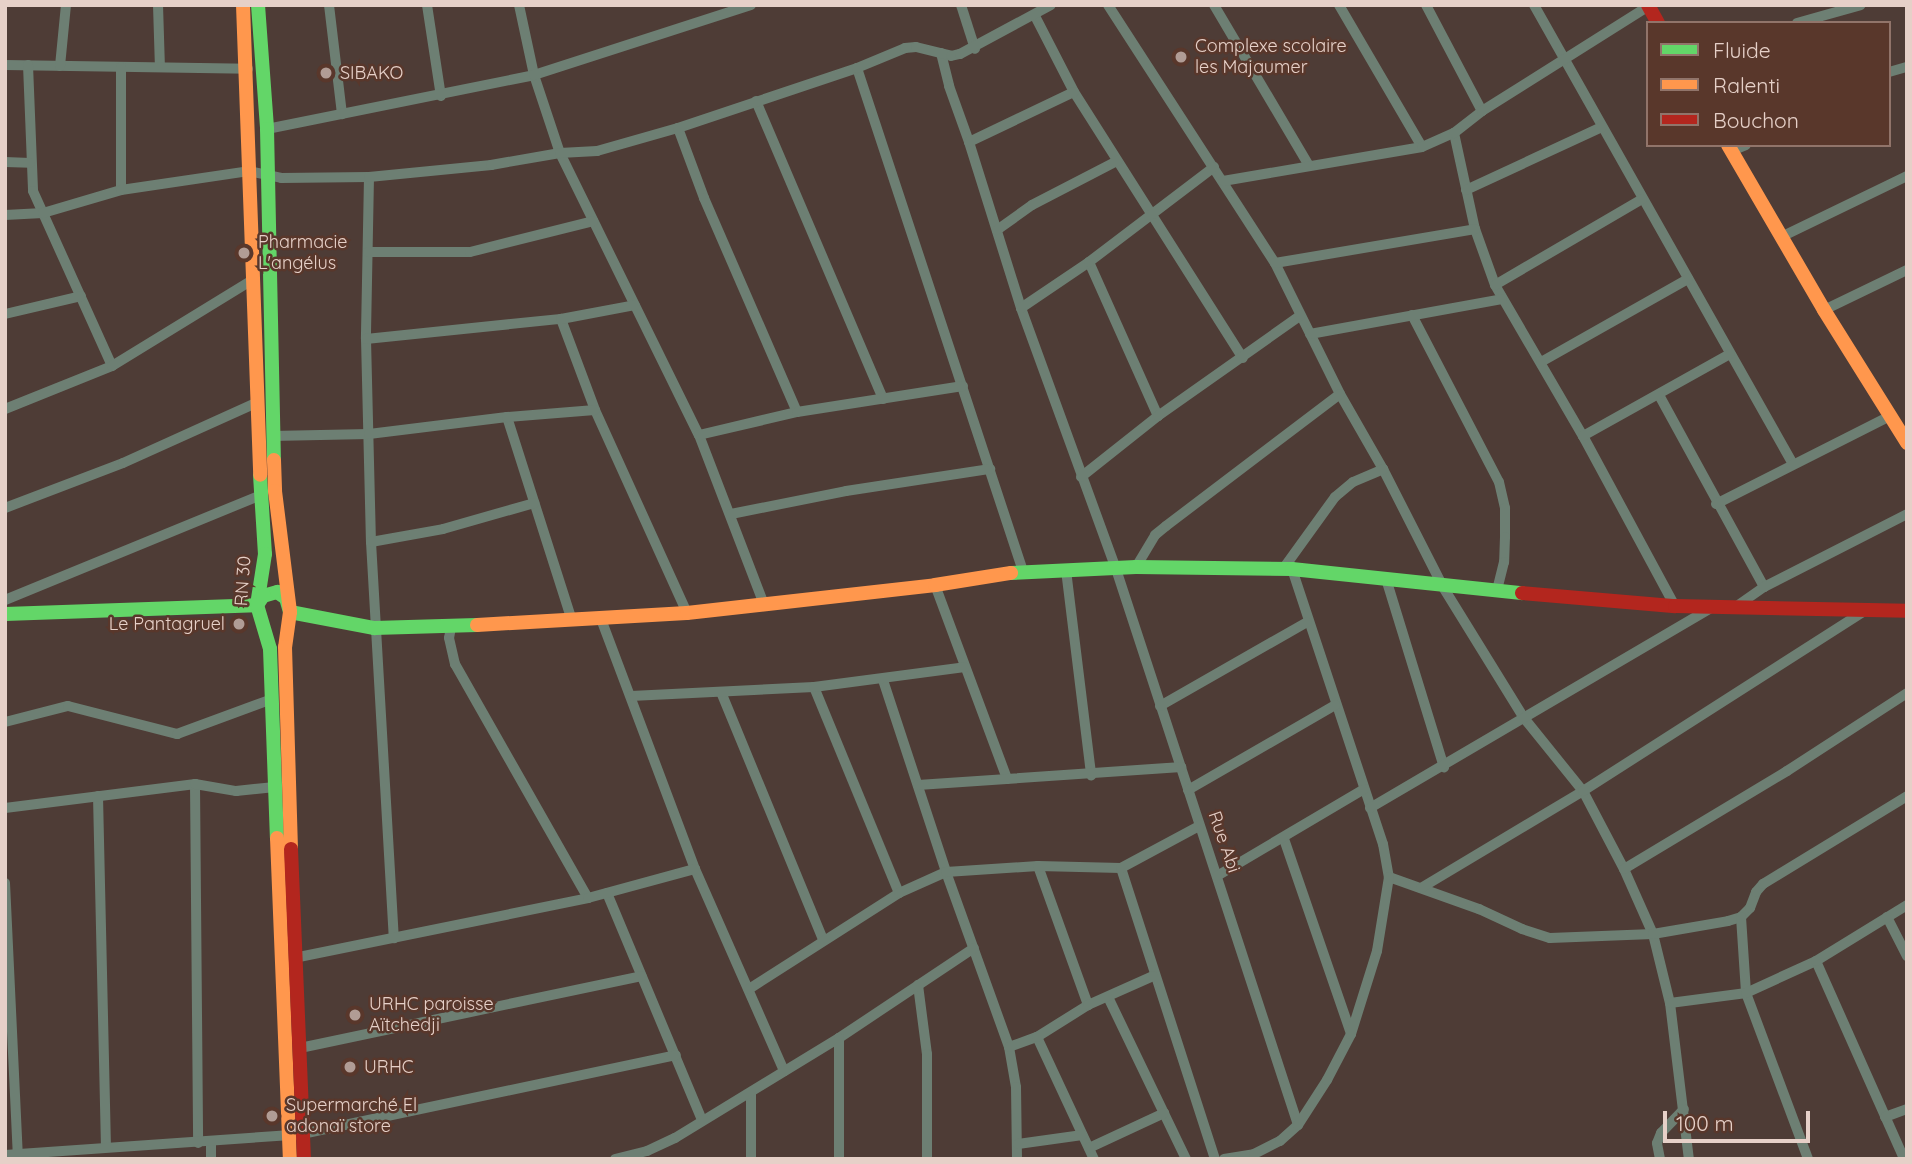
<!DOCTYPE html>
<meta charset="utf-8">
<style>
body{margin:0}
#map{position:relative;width:1912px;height:1164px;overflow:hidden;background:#4e3c36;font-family:Quicksand,sans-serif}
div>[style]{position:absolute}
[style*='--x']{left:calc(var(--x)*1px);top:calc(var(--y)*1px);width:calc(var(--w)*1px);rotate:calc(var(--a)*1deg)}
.street>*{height:10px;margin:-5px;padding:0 5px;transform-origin:5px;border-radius:5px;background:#6d7f73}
.fast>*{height:14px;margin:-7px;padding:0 7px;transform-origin:7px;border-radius:7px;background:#63d668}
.slow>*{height:14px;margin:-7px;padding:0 7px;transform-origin:7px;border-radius:7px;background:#ff974d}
.jam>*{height:14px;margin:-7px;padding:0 7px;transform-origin:7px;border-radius:7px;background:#b3261e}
.dots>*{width:19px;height:19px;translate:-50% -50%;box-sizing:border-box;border:4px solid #59372b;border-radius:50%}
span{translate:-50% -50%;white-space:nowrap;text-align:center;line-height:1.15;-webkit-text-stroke:5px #59372b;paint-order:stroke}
.poi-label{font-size:18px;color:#e6d0c8}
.left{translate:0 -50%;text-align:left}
.right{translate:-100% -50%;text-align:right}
.street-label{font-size:18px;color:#e6d0c8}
.frame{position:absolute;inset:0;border:7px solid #e6d0c8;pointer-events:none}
.legend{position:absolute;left:1646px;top:21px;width:245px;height:126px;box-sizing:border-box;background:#59372b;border:2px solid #91746a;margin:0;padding:9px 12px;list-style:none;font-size:21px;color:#e6d0c8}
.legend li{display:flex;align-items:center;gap:14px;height:35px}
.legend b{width:35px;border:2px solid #91746a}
.scale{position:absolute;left:1663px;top:1111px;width:147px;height:32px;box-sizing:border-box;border:4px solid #e6d0c8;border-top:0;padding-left:9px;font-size:21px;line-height:24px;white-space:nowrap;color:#e6d0c8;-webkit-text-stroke:5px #59372b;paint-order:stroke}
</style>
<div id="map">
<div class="street">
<div style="--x:158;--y:5;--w:62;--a:88.2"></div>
<div style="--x:329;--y:5;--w:110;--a:83.2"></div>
<div style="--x:427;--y:5;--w:92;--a:81.3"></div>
<div style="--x:519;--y:5;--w:72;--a:77.9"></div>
<div style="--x:534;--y:75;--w:82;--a:71.6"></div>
<div style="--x:560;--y:153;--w:314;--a:63.8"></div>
<div style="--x:699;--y:435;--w:181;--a:69"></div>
<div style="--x:961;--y:5;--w:46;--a:72.3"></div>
<div style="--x:1108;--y:5;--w:307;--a:57.1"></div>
<div style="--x:1275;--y:263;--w:146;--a:63.6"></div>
<div style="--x:1340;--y:394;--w:86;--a:60.2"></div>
<div style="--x:1383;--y:469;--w:132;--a:63"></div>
<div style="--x:1443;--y:587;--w:154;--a:58.3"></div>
<div style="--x:1524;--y:718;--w:94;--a:51.1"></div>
<div style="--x:1583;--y:791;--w:88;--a:62.3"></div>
<div style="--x:1624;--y:869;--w:71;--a:66"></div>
<div style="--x:1653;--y:934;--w:71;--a:76.2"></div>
<div style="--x:1670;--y:1003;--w:157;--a:83.1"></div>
<div style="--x:1214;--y:5;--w:185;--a:59.4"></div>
<div style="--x:1339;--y:5;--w:164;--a:59.7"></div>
<div style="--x:1426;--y:5;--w:120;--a:62.2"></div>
<div style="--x:1534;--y:5;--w:527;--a:60.57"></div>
<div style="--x:1035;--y:16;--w:85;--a:62.8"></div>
<div style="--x:1074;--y:92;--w:315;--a:57.6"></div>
<div style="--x:1797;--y:23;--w:66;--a:-15.7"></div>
<div style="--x:941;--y:53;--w:34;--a:76"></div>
<div style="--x:949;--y:86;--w:59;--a:70.3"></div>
<div style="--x:969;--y:142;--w:174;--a:72.6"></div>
<div style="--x:1021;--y:308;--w:278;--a:70"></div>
<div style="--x:1116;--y:569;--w:585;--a:71.87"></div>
<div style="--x:5;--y:65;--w:243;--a:0.9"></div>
<div style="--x:28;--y:65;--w:126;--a:87.7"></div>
<div style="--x:33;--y:191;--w:192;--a:65.7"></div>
<div style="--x:60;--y:66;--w:61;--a:-84.4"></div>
<div style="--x:857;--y:68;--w:530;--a:71.74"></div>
<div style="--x:1889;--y:72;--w:19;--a:-16"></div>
<div style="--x:756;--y:101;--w:324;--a:66.9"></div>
<div style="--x:678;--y:128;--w:75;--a:69.6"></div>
<div style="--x:704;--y:198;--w:233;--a:66.5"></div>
<div style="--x:267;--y:129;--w:272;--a:-11.4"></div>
<div style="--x:534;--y:75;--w:228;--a:-17.9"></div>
<div style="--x:1454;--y:133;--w:98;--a:77.7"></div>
<div style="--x:1475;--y:229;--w:59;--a:70.3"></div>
<div style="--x:1495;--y:285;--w:175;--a:59.8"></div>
<div style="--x:1583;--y:436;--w:193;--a:61.6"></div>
<div style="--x:969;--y:142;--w:116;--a:-25.5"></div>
<div style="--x:1731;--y:151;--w:16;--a:-22"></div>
<div style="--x:5;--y:162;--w:25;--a:2"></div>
<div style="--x:369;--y:177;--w:162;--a:91.1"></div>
<div style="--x:366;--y:339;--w:203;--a:88.6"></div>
<div style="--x:371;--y:542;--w:397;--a:86.7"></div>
<div style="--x:1223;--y:181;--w:202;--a:-9.7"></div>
<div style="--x:1422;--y:147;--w:35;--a:-24"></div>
<div style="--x:1454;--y:133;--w:36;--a:-38"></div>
<div style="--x:1482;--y:111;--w:197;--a:-32.2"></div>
<div style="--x:121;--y:190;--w:123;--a:-90"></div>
<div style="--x:1466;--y:190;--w:150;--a:-24.9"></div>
<div style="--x:5;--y:215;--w:38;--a:-3"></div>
<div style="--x:43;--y:213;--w:81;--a:-16.4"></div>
<div style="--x:121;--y:190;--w:129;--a:-8.4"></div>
<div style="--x:249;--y:171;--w:33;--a:12"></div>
<div style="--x:281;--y:178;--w:88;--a:-0.7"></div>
<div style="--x:369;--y:177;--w:123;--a:-5.6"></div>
<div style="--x:491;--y:165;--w:70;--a:-9.9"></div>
<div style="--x:560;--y:153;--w:37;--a:-3"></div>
<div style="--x:597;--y:151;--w:84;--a:-15.9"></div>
<div style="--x:678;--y:128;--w:189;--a:-18.5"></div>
<div style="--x:857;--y:68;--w:52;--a:-22.6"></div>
<div style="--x:905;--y:48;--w:11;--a:-5"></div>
<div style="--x:916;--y:47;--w:36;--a:14"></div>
<div style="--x:951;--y:56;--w:9;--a:-13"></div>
<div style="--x:960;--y:54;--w:103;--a:-28.3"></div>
<div style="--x:997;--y:230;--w:43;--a:-35.5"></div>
<div style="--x:1032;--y:205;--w:96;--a:-27.4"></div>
<div style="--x:1781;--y:237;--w:140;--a:-25.8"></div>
<div style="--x:368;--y:252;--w:102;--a:0"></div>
<div style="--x:470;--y:252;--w:127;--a:-14.1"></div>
<div style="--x:1089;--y:262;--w:169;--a:65.9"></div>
<div style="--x:1275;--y:263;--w:203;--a:-9.6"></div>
<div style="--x:1495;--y:285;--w:170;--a:-30.3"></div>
<div style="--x:1021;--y:308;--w:82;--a:-34.1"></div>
<div style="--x:1089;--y:262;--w:157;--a:-37.2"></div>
<div style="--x:1824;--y:310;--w:92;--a:-25.7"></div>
<div style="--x:5;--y:314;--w:78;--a:-13.3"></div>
<div style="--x:1412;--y:315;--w:188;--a:62.5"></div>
<div style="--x:1499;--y:482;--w:27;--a:77"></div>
<div style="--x:1505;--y:508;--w:29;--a:90"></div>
<div style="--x:1505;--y:537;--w:25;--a:92"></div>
<div style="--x:1504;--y:562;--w:30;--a:104"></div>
<div style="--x:561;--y:319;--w:97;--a:69.5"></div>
<div style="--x:595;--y:410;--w:223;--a:65.6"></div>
<div style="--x:1310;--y:334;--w:195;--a:-10.3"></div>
<div style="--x:366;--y:339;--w:196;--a:-5.9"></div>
<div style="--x:561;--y:319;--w:75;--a:-10.7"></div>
<div style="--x:1541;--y:362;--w:169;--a:-29.5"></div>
<div style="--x:1659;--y:395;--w:219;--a:61.3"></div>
<div style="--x:5;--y:409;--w:115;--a:-21.9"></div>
<div style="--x:112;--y:366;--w:167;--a:-31.5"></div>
<div style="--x:507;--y:417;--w:214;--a:72.3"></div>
<div style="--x:699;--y:435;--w:101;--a:-13.2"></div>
<div style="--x:797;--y:412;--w:168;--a:-8.9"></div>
<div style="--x:272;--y:436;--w:97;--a:-1.2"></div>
<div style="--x:369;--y:434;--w:139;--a:-7"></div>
<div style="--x:507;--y:417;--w:88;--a:-4.5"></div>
<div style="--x:1583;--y:436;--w:168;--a:-29.2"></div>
<div style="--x:1081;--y:477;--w:98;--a:-38.4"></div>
<div style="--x:1158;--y:416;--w:174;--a:-35.2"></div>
<div style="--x:1716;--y:504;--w:195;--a:-26.8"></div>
<div style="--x:5;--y:508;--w:126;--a:-20.9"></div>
<div style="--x:123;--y:463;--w:146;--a:-24.3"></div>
<div style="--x:731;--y:514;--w:117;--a:-11.3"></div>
<div style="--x:846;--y:491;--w:146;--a:-8.7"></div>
<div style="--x:371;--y:542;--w:73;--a:-10.2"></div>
<div style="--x:443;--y:529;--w:95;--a:-15.9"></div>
<div style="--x:1136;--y:567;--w:37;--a:-59"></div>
<div style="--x:1155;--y:535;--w:14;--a:-39"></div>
<div style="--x:1166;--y:526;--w:218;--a:-37.2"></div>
<div style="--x:1283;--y:569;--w:89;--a:-54.2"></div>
<div style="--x:1335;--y:497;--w:23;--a:-40"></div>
<div style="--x:1353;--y:482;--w:33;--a:-23"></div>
<div style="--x:1292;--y:569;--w:290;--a:71.7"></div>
<div style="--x:1383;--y:844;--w:34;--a:80"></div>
<div style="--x:1389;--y:877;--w:96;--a:19.6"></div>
<div style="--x:1479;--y:909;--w:47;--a:24.9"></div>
<div style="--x:1522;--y:929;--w:29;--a:18"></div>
<div style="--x:1550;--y:938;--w:103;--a:-2.2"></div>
<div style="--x:1653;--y:934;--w:76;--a:-9.8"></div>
<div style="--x:1728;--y:921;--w:14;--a:-17"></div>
<div style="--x:1741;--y:917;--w:13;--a:-45"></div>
<div style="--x:1750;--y:908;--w:17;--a:-69"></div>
<div style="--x:1756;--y:892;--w:11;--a:-49"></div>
<div style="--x:1763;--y:884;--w:169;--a:-31.4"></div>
<div style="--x:1066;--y:570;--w:207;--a:83"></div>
<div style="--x:1387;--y:582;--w:194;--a:72.9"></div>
<div style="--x:935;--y:585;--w:207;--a:69.6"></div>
<div style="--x:5;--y:600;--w:279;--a:-22.3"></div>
<div style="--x:1734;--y:608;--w:37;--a:-35"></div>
<div style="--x:1764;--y:587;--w:161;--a:-27"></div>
<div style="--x:601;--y:619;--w:267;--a:69.4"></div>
<div style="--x:695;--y:869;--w:221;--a:66.2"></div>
<div style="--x:451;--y:627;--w:11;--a:100"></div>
<div style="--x:449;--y:638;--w:27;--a:77"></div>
<div style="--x:455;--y:664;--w:269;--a:60.4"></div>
<div style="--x:883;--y:680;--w:202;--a:71.8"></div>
<div style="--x:946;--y:872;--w:186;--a:70.2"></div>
<div style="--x:1009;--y:1047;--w:41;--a:80.1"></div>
<div style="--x:1016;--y:1087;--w:72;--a:89.2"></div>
<div style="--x:814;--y:687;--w:223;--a:67.6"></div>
<div style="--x:721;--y:692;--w:267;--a:67.6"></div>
<div style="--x:631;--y:696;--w:183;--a:-2.8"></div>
<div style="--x:814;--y:687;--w:152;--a:-7.5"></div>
<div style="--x:1160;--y:706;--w:169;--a:-29.7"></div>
<div style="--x:5;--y:722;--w:65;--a:-14.3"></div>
<div style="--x:68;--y:706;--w:113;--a:14.4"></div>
<div style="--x:177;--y:734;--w:101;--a:-20.2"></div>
<div style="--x:195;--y:784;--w:359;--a:89.5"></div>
<div style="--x:918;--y:785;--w:264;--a:-3.9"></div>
<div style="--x:1188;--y:790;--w:170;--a:-30"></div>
<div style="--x:98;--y:796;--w:351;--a:88.7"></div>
<div style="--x:5;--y:808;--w:192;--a:-7.2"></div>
<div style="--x:195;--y:784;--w:42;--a:9.7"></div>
<div style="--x:236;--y:791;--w:39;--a:-6"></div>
<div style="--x:1370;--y:808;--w:397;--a:-30.4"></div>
<div style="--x:1284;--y:839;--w:206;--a:71"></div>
<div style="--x:1038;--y:866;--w:148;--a:70.2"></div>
<div style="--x:1121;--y:868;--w:306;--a:72.1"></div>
<div style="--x:1624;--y:869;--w:190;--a:-31"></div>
<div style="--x:1787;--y:771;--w:143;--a:-33"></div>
<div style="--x:1217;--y:876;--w:171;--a:-30.6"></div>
<div style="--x:5;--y:883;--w:271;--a:87.3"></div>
<div style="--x:1421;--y:888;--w:189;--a:-30.9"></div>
<div style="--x:1583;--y:791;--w:335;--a:-32.6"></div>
<div style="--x:607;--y:893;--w:246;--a:67.3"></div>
<div style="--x:1741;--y:917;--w:76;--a:86.2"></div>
<div style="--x:1746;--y:993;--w:177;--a:69.5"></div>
<div style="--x:1887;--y:917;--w:44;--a:62.9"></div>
<div style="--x:294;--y:958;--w:300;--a:-11.5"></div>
<div style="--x:588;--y:898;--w:111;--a:-15.2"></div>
<div style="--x:1816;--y:961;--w:217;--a:66"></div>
<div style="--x:918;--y:985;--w:70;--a:82.6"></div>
<div style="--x:927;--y:1054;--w:105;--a:90"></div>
<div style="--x:749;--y:989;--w:178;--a:-32.6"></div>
<div style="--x:899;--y:893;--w:51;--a:-24.1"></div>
<div style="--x:946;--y:872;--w:92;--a:-3.7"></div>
<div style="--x:1038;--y:866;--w:83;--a:1.4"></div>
<div style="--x:1121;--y:868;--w:89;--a:-28.3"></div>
<div style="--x:1108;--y:997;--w:180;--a:64.3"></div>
<div style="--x:1670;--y:1003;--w:77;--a:-7.5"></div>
<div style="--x:1746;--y:993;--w:77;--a:-24.6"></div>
<div style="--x:1816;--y:961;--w:107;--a:-31.6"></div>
<div style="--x:1037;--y:1037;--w:135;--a:65"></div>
<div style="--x:1009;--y:1047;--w:30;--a:-20"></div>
<div style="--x:1037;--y:1037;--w:60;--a:-32.1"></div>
<div style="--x:1088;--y:1005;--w:71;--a:-24"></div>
<div style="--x:300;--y:1048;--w:349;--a:-11.9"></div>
<div style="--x:751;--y:1093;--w:66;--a:90"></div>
<div style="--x:1885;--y:1117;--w:23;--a:-20"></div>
<div style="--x:211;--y:1141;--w:18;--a:90"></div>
<div style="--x:1018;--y:1144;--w:65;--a:-8"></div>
<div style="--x:1089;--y:1148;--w:83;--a:-25"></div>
<div style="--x:5;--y:1155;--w:298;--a:-4"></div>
<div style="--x:302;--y:1134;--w:382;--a:-11.9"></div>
<div style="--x:615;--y:1159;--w:33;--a:-14"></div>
<div style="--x:647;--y:1151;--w:31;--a:-25"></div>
<div style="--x:675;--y:1138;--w:192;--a:-31.4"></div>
<div style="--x:839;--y:1038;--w:162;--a:-33.7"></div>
<div style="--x:839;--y:1159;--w:121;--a:-90"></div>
<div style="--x:1224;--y:1159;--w:30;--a:-9"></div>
<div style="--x:1254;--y:1154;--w:29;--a:-27"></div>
<div style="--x:1280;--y:1141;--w:24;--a:-42"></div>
<div style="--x:1298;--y:1125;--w:54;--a:-57.2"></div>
<div style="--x:1327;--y:1080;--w:52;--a:-62.4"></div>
<div style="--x:1351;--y:1034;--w:87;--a:-72.6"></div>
<div style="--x:1377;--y:951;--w:75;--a:-80.8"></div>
<div style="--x:1660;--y:1159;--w:16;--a:-101"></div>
<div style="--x:1657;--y:1143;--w:11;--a:-68"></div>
<div style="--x:1661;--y:1133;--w:33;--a:-46"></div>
</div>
<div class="fast">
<div style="--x:258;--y:5;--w:124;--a:85.8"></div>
<div style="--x:267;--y:129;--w:331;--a:88.8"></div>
<div style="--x:260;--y:475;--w:79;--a:86.4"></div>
<div style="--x:265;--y:554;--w:52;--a:98.9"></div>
<div style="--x:257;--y:605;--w:46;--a:73.5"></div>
<div style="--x:270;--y:649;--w:189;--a:87.9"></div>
<div style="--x:1011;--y:573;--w:125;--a:-2.7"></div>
<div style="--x:1136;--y:567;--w:156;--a:0.7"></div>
<div style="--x:1292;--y:569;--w:231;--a:6"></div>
<div style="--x:5;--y:614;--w:252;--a:-2"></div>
<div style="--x:257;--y:605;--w:11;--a:-56"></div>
<div style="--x:263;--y:596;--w:15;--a:-16"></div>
<div style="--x:277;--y:592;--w:11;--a:34"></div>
<div style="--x:286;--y:598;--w:15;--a:74"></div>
<div style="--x:290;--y:612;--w:86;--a:10.8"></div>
<div style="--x:374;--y:628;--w:103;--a:-1.7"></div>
</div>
<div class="slow">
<div style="--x:243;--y:5;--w:470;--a:87.9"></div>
<div style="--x:1728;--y:145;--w:191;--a:59.8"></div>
<div style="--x:1824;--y:310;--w:157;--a:58"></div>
<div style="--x:274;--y:460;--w:31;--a:88"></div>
<div style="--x:275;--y:491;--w:122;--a:82.9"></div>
<div style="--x:290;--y:612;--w:35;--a:98"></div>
<div style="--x:285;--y:647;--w:202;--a:88.3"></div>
<div style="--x:477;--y:625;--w:210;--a:-3.3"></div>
<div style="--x:687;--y:613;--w:250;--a:-6.4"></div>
<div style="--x:935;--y:585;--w:77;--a:-9"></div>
<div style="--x:277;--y:838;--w:321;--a:87.7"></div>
</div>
<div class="jam">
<div style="--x:1648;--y:5;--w:21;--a:61"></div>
<div style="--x:1522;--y:593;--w:154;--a:4.9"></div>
<div style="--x:1675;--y:606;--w:232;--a:1.2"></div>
<div style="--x:291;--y:849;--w:310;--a:87.6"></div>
</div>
<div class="dots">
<div style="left:1181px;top:57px;background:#b19c95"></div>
<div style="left:326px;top:73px;background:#b19c95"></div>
<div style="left:244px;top:253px;background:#b19c95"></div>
<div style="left:239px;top:624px;background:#b19c95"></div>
<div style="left:355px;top:1015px;background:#b19c95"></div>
<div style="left:350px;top:1067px;background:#b19c95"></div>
<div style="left:272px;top:1116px;background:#b19c95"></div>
</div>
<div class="poi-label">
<span class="left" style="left:1195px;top:57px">Complexe scolaire<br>les Majaumer</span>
<span class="left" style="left:340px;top:73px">SIBAKO</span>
<span class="left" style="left:258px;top:253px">Pharmacie<br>L'angélus</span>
<span class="right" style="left:225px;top:624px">Le Pantagruel</span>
<span class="left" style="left:369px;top:1015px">URHC paroisse<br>Aïtchedji</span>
<span class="left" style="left:364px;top:1067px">URHC</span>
<span class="left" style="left:286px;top:1116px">Supermarché El<br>adonaï store</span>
</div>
<div class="street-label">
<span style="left:243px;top:581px;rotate:-86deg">RN 30</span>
<span style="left:1224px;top:842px;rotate:71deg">Rue Abi</span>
</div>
<div class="frame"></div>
<ul class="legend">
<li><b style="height:9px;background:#63d668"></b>Fluide</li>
<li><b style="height:9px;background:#ff974d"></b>Ralenti</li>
<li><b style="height:9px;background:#b3261e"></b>Bouchon</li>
</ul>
<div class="scale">100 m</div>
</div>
